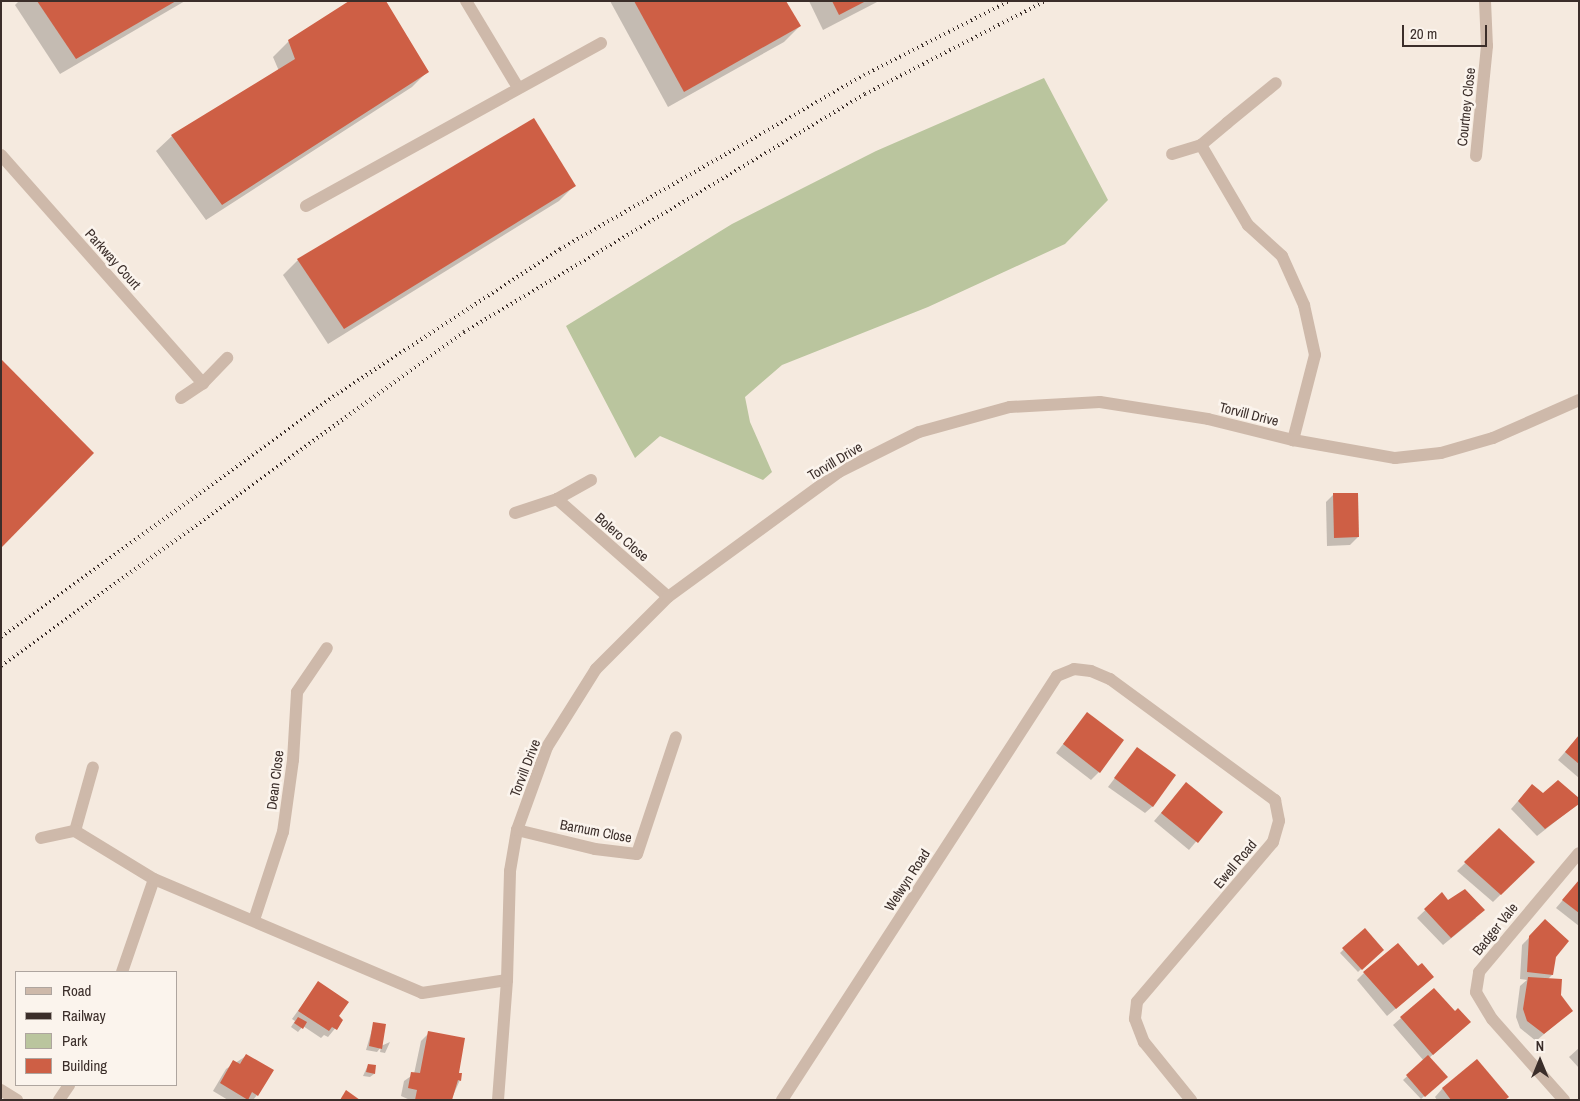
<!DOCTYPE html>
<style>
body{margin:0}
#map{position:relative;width:1580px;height:1101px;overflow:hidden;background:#f5eadf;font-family:"Archivo Narrow",sans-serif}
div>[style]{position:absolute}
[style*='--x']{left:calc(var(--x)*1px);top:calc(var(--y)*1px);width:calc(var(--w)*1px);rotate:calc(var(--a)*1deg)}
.green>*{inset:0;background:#bac59e}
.shadow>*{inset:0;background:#0003}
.building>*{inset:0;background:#ce5f45}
.service>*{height:12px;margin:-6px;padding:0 6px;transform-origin:6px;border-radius:6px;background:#ceb9aa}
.minor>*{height:12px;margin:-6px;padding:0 6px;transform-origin:6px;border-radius:6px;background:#ceb9aa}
.tertiary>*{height:12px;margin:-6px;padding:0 6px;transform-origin:6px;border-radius:6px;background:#ceb9aa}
.rail>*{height:4px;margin-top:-2px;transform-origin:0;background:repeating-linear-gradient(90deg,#3b2e2a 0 1px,transparent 0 5px)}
span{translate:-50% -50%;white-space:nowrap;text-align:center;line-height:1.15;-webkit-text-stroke:5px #fbf4ed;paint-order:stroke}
.street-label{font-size:14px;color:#3b2e2a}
.frame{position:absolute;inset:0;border:2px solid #3b2e2a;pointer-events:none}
.legend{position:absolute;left:15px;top:971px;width:162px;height:115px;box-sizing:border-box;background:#fbf4ed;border:1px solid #aea59f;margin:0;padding:6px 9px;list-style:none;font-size:15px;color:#3b2e2a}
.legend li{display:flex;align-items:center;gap:10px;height:25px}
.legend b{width:25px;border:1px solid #aea59f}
.north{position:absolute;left:1515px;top:1036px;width:50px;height:50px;-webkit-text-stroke:4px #fbf4ed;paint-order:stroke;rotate:0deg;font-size:14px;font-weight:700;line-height:20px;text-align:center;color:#3b2e2a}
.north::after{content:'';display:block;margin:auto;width:18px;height:22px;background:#3b2e2a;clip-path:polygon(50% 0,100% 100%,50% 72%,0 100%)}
.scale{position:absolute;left:1402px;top:25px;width:85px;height:22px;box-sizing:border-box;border:2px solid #3b2e2a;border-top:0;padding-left:6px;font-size:15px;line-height:18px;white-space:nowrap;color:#3b2e2a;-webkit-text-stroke:4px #fbf4ed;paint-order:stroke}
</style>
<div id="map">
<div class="green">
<div style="clip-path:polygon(1044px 78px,1108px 200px,1065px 244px,928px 307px,782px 365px,745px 397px,750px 422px,772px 472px,763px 480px,660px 436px,635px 458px,566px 326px,732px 224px,876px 151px)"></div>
</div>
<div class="shadow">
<div style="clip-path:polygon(19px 1px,185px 1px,60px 74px,15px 5px)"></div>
<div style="clip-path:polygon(610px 1px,785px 1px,800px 26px,784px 42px,668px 107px)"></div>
<div style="clip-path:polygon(809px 1px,879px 1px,823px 30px)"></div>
<div style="clip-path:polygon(289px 41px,428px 71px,412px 87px,206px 220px,156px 151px,172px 136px,279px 71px,273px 57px)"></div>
<div style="clip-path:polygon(574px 186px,559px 201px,328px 344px,283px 275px,298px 260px)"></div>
<div style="clip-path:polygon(1334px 494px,1358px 537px,1350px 545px,1327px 546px,1326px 502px)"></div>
<div style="clip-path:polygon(1087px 714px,1099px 772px,1091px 780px,1056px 753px)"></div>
<div style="clip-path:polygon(1579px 736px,1579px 778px,1558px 760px)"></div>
<div style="clip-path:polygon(1137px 749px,1153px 806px,1145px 813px,1108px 787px)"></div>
<div style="clip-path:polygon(1186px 784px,1221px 812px,1189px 850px,1154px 821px)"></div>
<div style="clip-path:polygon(1525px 793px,1543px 795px,1579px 803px,1537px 836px,1511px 809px)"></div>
<div style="clip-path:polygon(1499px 830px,1534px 862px,1493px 902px,1457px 871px)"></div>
<div style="clip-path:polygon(1579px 881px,1579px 926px,1556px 908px)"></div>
<div style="clip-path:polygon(1442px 894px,1448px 902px,1476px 918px,1443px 945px,1417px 918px)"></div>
<div style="clip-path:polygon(1545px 921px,1555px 957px,1552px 975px,1548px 979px,1571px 1011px,1536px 1041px,1520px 1028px,1516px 1017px,1520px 986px,1527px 980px,1520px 979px,1522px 945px)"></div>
<div style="clip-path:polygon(1364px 930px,1382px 950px,1358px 972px,1340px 953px)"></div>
<div style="clip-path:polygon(1364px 973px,1425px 984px,1387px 1016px,1357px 980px)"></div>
<div style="clip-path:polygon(318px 983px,342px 1020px,328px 1037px,324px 1035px,321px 1038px,303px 1026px,298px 1032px,291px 1027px,295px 1021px,292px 1019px)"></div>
<div style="clip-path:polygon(1401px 1018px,1461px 1030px,1429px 1058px,1446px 1077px,1421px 1099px,1403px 1080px,1424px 1061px,1393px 1025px)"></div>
<div style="clip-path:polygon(374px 1023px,381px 1046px,390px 1042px,385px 1053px,380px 1052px,381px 1047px,377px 1052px,366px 1050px)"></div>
<div style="clip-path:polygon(429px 1033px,460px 1080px,451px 1100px,410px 1100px,401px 1096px,404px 1081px,414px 1074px,421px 1041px)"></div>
<div style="clip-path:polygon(1579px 1048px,1579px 1068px,1569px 1057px)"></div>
<div style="clip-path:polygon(246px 1056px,257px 1095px,253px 1100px,228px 1100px,213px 1091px,226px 1069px)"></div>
<div style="clip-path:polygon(1477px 1061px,1504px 1100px,1437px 1100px,1435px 1097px,1442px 1089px)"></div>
<div style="clip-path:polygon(368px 1065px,374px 1074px,370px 1077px,363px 1076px)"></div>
</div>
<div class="building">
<div style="clip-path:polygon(37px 1px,176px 1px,76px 59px)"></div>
<div style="clip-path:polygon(349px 1px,386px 1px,429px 72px,222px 205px,171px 135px,295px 59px,288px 40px)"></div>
<div style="clip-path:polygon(634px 1px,786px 1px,801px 26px,684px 92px)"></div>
<div style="clip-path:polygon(832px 1px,866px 1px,839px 15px)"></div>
<div style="clip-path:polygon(534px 118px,576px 186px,344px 329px,297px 259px)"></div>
<div style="clip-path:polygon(1px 359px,94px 453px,1px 548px)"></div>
<div style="clip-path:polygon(1333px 493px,1358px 493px,1359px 537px,1334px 538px)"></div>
<div style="clip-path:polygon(1087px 712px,1124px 740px,1100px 773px,1063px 744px)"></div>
<div style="clip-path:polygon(1579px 735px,1579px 764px,1565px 752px)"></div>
<div style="clip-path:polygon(1137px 747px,1176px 775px,1153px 807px,1114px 778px)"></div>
<div style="clip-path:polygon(1558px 780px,1579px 798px,1579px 804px,1545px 829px,1518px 801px,1532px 784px,1543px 793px)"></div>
<div style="clip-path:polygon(1186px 782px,1223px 812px,1198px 843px,1161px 813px)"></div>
<div style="clip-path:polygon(1499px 828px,1535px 862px,1501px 895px,1464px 862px)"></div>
<div style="clip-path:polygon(1579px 880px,1579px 913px,1562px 900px)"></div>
<div style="clip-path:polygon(1465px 889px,1485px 910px,1451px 938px,1424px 909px,1442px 892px,1448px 900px)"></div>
<div style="clip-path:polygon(1545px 919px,1569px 941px,1556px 957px,1553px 975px,1527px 972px,1529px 936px)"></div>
<div style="clip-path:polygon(1365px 928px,1384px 950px,1362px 970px,1342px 948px)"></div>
<div style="clip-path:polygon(1398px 943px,1418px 966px,1422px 963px,1434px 977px,1396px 1009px,1363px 972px)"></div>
<div style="clip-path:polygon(1528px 977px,1562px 979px,1561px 995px,1573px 1011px,1544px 1034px,1527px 1021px,1523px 1009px)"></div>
<div style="clip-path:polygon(318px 981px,349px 1002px,339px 1016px,343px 1020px,337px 1030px,332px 1027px,329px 1031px,298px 1011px)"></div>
<div style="clip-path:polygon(1434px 988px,1455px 1011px,1458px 1008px,1471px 1022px,1433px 1055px,1400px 1017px)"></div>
<div style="clip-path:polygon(298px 1017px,307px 1022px,303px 1029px,294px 1023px)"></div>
<div style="clip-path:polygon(373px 1022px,386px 1024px,382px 1049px,369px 1046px)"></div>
<div style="clip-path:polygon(428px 1031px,465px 1038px,459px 1073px,462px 1073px,461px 1081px,458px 1080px,452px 1100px,415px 1100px,417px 1090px,408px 1088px,411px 1072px,420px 1073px)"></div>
<div style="clip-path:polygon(246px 1054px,274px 1070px,258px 1096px,252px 1092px,248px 1100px,220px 1083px,233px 1060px,240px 1064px)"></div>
<div style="clip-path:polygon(1428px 1055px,1448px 1077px,1425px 1097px,1406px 1075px)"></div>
<div style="clip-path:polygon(1477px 1059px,1509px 1097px,1505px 1100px,1451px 1100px,1442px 1088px)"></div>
<div style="clip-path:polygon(368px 1064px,376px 1065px,375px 1074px,366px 1072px)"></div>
<div style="clip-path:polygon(346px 1090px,360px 1100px,340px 1100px)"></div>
</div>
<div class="service">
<div style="--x:466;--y:1;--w:99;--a:59"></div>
<div style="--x:1227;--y:123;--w:63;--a:-39.2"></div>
<div style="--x:1;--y:155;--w:305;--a:48.5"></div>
<div style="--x:1476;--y:156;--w:111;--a:-84.3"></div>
<div style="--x:306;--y:206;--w:337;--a:-28.9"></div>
<div style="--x:181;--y:398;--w:27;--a:-34"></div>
<div style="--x:203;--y:383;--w:35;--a:-46"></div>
</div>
<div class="minor">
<div style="--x:1485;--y:1;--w:45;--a:87.5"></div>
<div style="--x:1201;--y:145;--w:34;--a:-40"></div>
<div style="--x:1172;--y:154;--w:30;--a:-17"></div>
<div style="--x:1201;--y:145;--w:93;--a:59.6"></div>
<div style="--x:1248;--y:225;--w:46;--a:42.4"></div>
<div style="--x:1282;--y:256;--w:54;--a:65.8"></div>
<div style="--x:1304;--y:305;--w:51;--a:77.6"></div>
<div style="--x:1315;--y:355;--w:88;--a:104.5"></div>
<div style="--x:557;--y:499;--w:39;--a:-29"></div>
<div style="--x:515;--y:513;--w:44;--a:-18.4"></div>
<div style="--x:557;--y:499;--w:148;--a:41.4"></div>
<div style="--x:517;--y:830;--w:80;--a:13.7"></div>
<div style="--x:595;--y:849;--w:42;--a:6.8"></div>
<div style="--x:637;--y:854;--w:123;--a:-71.6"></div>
<div style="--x:75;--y:831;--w:66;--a:-74.3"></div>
<div style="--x:41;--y:838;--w:35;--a:-12"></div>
<div style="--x:75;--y:831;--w:92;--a:31.3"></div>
<div style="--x:254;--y:920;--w:93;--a:-71.8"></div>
<div style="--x:283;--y:832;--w:73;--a:-82.1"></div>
<div style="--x:293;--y:760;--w:68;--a:-86.6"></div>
<div style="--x:297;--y:692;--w:53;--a:-55.7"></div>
<div style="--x:122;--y:972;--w:98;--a:-71"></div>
<div style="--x:154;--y:879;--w:291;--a:23"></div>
<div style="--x:422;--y:993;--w:86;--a:-8.7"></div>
<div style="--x:1;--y:1090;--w:19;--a:32"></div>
<div style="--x:59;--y:1100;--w:18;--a:-56"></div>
<div style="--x:782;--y:1100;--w:505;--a:-57.03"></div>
<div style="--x:1057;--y:676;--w:18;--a:-22"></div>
<div style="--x:1074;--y:669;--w:17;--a:7"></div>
<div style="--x:1091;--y:671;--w:21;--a:23"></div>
<div style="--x:1110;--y:679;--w:205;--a:36.3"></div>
<div style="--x:1275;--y:800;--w:21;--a:79"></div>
<div style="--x:1279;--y:821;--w:22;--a:106"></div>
<div style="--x:1273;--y:842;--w:210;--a:130.4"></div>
<div style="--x:1137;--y:1002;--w:17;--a:97"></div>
<div style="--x:1135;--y:1019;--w:25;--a:69"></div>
<div style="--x:1144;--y:1042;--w:75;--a:51"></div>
<div style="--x:1564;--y:1100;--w:108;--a:-131.6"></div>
<div style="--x:1492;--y:1019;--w:31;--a:-121"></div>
<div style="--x:1476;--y:992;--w:20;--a:-81"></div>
<div style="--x:1479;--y:972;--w:155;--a:-50"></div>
</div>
<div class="tertiary">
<div style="--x:498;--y:1100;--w:120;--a:-85.7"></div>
<div style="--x:507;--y:980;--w:109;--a:-88.4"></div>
<div style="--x:510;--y:871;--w:42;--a:-80.3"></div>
<div style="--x:517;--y:830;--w:88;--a:-70.1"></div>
<div style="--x:547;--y:747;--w:92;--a:-57.9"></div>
<div style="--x:596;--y:669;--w:102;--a:-45"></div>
<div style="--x:668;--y:597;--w:212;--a:-36.2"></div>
<div style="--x:839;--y:472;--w:89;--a:-26.6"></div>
<div style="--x:919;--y:432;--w:94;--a:-15.4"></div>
<div style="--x:1010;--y:407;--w:90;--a:-3.2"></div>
<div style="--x:1100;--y:402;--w:109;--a:8.9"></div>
<div style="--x:1208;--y:419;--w:88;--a:13.9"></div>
<div style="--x:1293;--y:440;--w:104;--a:10"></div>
<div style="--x:1395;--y:458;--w:46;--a:-6.2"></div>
<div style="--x:1441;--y:453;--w:54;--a:-16.1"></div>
<div style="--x:1493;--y:438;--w:94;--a:-23.8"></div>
</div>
<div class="rail">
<div style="--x:1;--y:637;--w:415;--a:-35.9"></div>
<div style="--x:337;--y:394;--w:266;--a:-33"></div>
<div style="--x:560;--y:249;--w:350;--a:-29.8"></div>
<div style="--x:864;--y:75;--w:163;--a:-27"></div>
<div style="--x:1;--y:666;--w:571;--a:-35.81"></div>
<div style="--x:464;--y:332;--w:466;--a:-30.7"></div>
<div style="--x:865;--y:94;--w:203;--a:-27.3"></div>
</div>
<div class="street-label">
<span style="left:1466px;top:107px;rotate:-84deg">Courtney Close</span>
<span style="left:113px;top:259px;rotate:48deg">Parkway Court</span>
<span style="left:1249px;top:414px;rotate:14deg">Torvill Drive</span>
<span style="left:835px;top:461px;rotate:-31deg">Torvill Drive</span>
<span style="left:622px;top:537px;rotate:41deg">Bolero Close</span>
<span style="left:525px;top:768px;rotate:-69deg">Torvill Drive</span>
<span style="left:275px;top:780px;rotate:-83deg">Dean Close</span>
<span style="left:596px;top:831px;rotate:11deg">Barnum Close</span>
<span style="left:1235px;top:864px;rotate:-50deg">Ewell Road</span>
<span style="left:907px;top:880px;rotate:-57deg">Welwyn Road</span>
<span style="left:1495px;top:929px;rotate:-51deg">Badger Vale</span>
</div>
<div class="frame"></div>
<ul class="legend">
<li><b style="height:6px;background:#ceb9aa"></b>Road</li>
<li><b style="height:6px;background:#3b2e2a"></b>Railway</li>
<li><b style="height:14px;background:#bac59e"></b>Park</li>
<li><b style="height:14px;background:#ce5f45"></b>Building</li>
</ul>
<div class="north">N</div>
<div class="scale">20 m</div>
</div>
